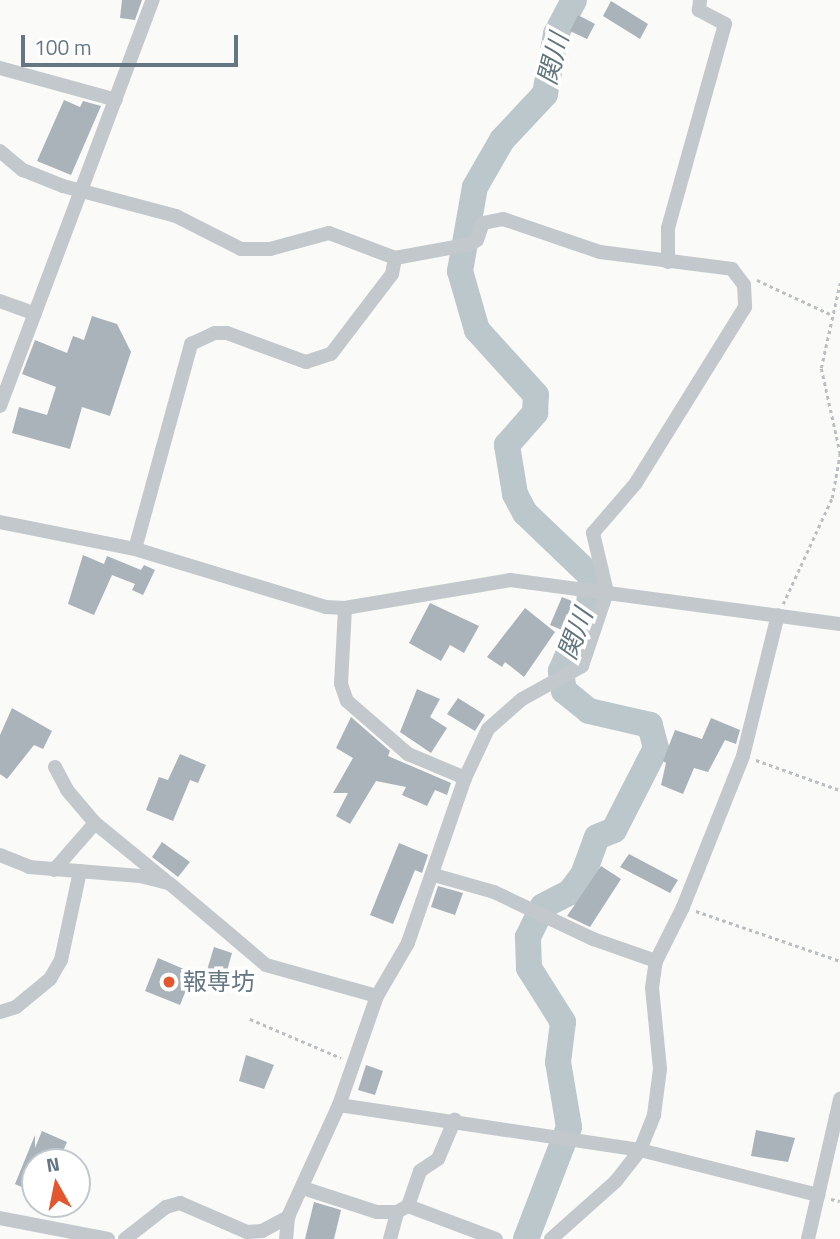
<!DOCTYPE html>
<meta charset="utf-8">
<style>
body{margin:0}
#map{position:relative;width:840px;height:1239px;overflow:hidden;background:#fafaf8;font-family:"Titillium Web","Noto Sans JP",sans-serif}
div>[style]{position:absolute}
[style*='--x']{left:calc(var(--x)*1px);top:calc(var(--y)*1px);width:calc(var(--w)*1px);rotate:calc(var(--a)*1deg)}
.river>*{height:26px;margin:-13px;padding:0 13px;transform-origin:13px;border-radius:13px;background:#bbc7cb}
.building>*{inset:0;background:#aab3b9}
.path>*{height:2.5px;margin-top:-1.25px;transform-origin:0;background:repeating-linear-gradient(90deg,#bbbfc2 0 3.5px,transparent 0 7px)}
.minor>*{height:14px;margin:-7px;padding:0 7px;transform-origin:7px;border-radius:7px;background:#c3c8cc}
.dots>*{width:19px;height:19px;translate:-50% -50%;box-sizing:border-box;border:4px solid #fff;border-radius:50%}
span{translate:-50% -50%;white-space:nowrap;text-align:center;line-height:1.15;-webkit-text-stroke:7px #fff;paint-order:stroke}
.poi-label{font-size:24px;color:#657683}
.left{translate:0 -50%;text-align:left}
.water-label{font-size:26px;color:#60757c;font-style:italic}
.north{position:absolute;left:21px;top:1148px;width:70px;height:70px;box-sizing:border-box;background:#fff;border:2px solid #c1c8cd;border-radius:50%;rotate:351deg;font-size:19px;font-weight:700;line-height:28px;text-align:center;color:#657683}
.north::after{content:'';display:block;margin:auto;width:24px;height:32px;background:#e4572e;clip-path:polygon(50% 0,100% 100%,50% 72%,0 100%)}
.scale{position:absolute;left:21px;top:35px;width:217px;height:32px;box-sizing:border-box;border:4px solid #657683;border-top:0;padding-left:9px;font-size:21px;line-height:24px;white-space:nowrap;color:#657683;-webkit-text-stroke:5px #fff;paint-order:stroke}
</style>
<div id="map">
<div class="river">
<div style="--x:526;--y:1239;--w:120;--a:-69"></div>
<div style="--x:569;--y:1127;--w:66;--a:-99.6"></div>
<div style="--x:558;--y:1062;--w:40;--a:-82.9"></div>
<div style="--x:563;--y:1022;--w:64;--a:-122.2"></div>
<div style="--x:529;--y:968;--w:31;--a:-92"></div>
<div style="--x:528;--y:937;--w:34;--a:-64"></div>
<div style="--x:543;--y:906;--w:30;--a:-27"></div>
<div style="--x:570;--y:892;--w:21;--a:-53"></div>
<div style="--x:583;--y:875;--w:40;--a:-69.8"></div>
<div style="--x:597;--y:837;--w:18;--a:-22"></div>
<div style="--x:614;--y:830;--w:92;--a:-62.9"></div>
<div style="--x:656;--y:748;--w:24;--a:-105"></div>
<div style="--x:650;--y:725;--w:63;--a:-167.1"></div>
<div style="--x:589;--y:711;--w:32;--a:-141"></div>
<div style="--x:564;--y:691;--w:20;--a:-99"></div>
<div style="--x:561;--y:671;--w:71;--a:-66.7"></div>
<div style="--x:589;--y:606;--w:30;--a:-86"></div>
<div style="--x:591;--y:576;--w:91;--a:-136.3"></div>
<div style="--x:525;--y:513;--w:21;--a:-118"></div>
<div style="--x:515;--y:494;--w:50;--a:-99.3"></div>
<div style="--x:507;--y:445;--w:43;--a:-48.8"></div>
<div style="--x:535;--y:413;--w:18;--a:-87"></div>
<div style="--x:536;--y:395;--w:88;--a:-132.2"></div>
<div style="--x:477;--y:330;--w:61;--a:-106.1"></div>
<div style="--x:460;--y:271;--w:85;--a:-79.9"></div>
<div style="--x:475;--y:187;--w:54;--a:-60.1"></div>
<div style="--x:502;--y:140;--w:63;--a:-46.9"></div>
<div style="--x:545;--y:94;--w:61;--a:-79.6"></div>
<div style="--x:556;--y:34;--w:38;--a:-62"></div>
</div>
<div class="building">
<div style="clip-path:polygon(122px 0,142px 0,135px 20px,120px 18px)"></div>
<div style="clip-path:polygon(611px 1px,648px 24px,640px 39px,603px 16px)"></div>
<div style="clip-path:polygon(578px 15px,595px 24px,587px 39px,570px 31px)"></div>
<div style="clip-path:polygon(64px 100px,80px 107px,83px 101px,101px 106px,71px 175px,37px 161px)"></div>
<div style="clip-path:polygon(92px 316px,117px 324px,131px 352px,110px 416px,82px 407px,70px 449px,12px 433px,19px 407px,47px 415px,56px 387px,22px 374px,35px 340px,67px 353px,73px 336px,84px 340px)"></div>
<div style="clip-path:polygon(83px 555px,104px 564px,107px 556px,141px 570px,144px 565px,155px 570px,143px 595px,132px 590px,135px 584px,112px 575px,94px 615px,68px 604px)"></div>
<div style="clip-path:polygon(562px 597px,579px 604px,562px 630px,550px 625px)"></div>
<div style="clip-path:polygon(430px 603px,479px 626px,464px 653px,450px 645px,441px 661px,409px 643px)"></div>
<div style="clip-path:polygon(525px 608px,555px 632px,524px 677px,505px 662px,502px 667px,487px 657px)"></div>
<div style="clip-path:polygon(417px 689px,440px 699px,430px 717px,447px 728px,431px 753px,400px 732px)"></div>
<div style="clip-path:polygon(458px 698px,485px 715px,475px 731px,447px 714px)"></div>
<div style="clip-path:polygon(12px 708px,52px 731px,43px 749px,34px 745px,7px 779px,0 774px,0 735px)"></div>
<div style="clip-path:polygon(351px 717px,390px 751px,388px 756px,451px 783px,447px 795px,435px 790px,427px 806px,402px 795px,406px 787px,376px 781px,350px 824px,336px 816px,348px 793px,333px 793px,353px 758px,336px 748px)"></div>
<div style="clip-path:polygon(711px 718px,740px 730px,736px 744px,725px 740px,708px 772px,694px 768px,683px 794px,661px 785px,666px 763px,663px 761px,675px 730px,702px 739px)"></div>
<div style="clip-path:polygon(180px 754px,206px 765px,198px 783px,190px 780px,173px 821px,146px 810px,159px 777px,168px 780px)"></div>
<div style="clip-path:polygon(162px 842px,190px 862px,178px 877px,152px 857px)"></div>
<div style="clip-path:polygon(399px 843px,428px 855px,422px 873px,415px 870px,393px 924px,370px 915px)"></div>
<div style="clip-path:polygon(629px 854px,678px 880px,670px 893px,620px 867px)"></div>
<div style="clip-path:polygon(601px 866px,621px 879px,590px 927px,567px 916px)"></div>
<div style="clip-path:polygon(438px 886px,463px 893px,455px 915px,431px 907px)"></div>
<div style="clip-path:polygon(214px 947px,232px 953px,223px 985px,204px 980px)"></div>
<div style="clip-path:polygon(158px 958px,193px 973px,180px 1005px,145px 991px)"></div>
<div style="clip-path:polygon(246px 1055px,274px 1065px,264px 1089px,239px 1081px)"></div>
<div style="clip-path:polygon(366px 1065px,383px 1071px,375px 1095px,358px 1090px)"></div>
<div style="clip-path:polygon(756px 1130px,795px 1138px,788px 1162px,751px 1156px)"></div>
<div style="clip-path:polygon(42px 1131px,67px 1142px,58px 1162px,35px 1162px,35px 1193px,15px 1184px,35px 1135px,35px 1148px)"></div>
<div style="clip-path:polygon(314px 1202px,341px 1210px,334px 1239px,305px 1239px)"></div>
</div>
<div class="path">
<div style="--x:757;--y:280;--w:81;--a:25"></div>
<div style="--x:783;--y:604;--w:117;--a:-65.2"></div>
<div style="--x:832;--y:498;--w:45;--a:-79.7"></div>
<div style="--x:840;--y:454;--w:88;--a:-102.5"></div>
<div style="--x:821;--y:368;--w:87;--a:-77.4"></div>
<div style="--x:756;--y:760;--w:89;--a:19.7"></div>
<div style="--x:696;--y:911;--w:152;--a:19.1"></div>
<div style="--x:250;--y:1019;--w:99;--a:23.2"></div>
<div style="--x:831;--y:1199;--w:9;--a:13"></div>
</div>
<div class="minor">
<div style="--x:0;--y:68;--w:120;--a:15.4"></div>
<div style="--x:0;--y:151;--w:30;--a:40"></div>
<div style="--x:23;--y:170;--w:43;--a:21.8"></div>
<div style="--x:63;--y:186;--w:117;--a:14.9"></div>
<div style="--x:176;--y:216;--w:73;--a:26.9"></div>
<div style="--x:241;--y:249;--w:29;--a:0"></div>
<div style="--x:270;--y:249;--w:61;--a:-15.2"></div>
<div style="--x:329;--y:233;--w:71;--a:20.7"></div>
<div style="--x:395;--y:258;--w:77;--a:-10.4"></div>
<div style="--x:471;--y:244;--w:7;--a:-34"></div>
<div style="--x:477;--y:240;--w:18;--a:-71"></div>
<div style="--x:483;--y:223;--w:20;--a:-11"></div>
<div style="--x:503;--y:219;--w:102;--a:18.8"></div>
<div style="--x:600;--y:252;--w:133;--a:7.3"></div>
<div style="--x:732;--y:269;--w:20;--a:53"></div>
<div style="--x:744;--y:285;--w:22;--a:87"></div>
<div style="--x:745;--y:307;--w:207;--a:121.8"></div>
<div style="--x:636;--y:483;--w:66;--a:130.7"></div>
<div style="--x:593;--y:533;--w:61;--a:76.7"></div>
<div style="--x:607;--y:592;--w:78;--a:108.7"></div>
<div style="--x:582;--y:666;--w:68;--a:151.2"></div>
<div style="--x:522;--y:699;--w:45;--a:138.6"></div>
<div style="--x:488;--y:729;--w:54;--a:115.1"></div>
<div style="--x:465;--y:778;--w:175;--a:109.1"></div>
<div style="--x:408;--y:943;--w:61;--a:120.3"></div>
<div style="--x:377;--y:996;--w:115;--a:109.2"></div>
<div style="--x:339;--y:1105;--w:123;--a:114.5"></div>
<div style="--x:288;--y:1217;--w:22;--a:95"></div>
<div style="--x:668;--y:262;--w:34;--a:-90"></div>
<div style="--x:668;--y:228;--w:212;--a:-74.4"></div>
<div style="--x:725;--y:24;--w:30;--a:-152"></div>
<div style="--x:699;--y:10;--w:10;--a:-84"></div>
<div style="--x:0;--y:301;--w:37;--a:20"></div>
<div style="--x:0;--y:406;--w:434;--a:-69.4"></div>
<div style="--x:0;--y:522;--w:138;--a:11.3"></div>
<div style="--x:135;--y:549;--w:200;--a:16.9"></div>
<div style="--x:326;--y:607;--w:19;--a:3"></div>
<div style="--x:345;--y:608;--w:167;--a:-9.6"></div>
<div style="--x:510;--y:580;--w:333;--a:7.6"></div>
<div style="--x:135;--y:549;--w:213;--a:-74.7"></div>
<div style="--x:191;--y:344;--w:26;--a:-25"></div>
<div style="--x:215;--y:333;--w:12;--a:0"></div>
<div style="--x:227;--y:333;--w:84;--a:20.2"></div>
<div style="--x:306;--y:362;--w:26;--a:-18"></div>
<div style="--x:331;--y:354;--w:101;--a:-52.7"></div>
<div style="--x:392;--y:274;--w:16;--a:-79"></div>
<div style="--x:345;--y:608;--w:76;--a:93"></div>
<div style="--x:341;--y:684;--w:18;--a:71"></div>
<div style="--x:347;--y:701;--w:81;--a:41"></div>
<div style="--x:408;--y:754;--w:62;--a:22.8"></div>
<div style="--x:55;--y:767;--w:26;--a:62"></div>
<div style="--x:67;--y:790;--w:43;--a:49.7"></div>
<div style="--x:0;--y:855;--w:31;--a:22"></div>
<div style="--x:29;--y:867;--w:111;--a:4.6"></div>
<div style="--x:140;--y:876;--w:30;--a:14"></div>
<div style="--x:169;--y:883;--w:127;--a:40.2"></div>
<div style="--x:266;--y:965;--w:115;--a:15.6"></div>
<div style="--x:54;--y:870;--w:62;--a:-48.9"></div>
<div style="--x:95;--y:823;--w:90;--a:39.2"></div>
<div style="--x:434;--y:875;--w:62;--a:15.8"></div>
<div style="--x:494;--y:892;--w:110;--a:25.4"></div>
<div style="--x:593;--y:939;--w:67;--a:19.2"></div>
<div style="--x:0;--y:1012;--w:17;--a:-17"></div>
<div style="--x:16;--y:1007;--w:44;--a:-39.5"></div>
<div style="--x:50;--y:979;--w:22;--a:-60"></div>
<div style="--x:61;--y:960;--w:91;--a:-77.9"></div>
<div style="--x:339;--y:1105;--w:304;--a:8.5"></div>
<div style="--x:640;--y:1150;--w:184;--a:14.2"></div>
<div style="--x:303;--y:1188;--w:78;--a:18"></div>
<div style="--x:377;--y:1212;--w:20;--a:0"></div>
<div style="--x:397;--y:1212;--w:13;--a:-29"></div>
<div style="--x:408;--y:1206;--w:94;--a:20.6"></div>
<div style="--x:408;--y:1206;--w:37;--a:-71"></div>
<div style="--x:420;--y:1171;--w:22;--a:-34"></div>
<div style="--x:438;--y:1159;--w:43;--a:-67"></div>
<div style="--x:0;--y:1218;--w:110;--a:11"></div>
<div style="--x:125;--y:1239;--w:52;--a:-38"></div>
<div style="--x:166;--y:1207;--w:15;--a:-16"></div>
<div style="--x:180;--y:1203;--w:73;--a:23.4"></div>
<div style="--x:247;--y:1232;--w:15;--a:-4"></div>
<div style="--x:262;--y:1231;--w:30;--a:-28"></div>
<div style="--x:390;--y:1239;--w:28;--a:-75"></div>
<div style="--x:551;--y:1239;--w:87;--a:-41.7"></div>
<div style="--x:616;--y:1181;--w:39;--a:-52"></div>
<div style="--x:640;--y:1150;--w:38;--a:-68"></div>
<div style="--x:654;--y:1115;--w:46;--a:-82.6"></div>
<div style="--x:660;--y:1069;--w:81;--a:-95.6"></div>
<div style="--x:652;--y:988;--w:27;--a:-82"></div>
<div style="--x:656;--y:961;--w:60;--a:-63.4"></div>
<div style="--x:683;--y:907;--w:162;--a:-68.3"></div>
<div style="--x:743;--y:756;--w:145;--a:-76.1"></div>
<div style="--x:808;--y:1239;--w:144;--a:-77.1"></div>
</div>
<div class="dots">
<div style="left:169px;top:982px;background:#e4572e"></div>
</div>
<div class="poi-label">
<span class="left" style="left:183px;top:982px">報専坊</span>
</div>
<div class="water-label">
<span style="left:553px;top:59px;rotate:-75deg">関川</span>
<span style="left:575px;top:634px;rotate:-69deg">関川</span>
</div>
<div class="north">N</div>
<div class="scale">100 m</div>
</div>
